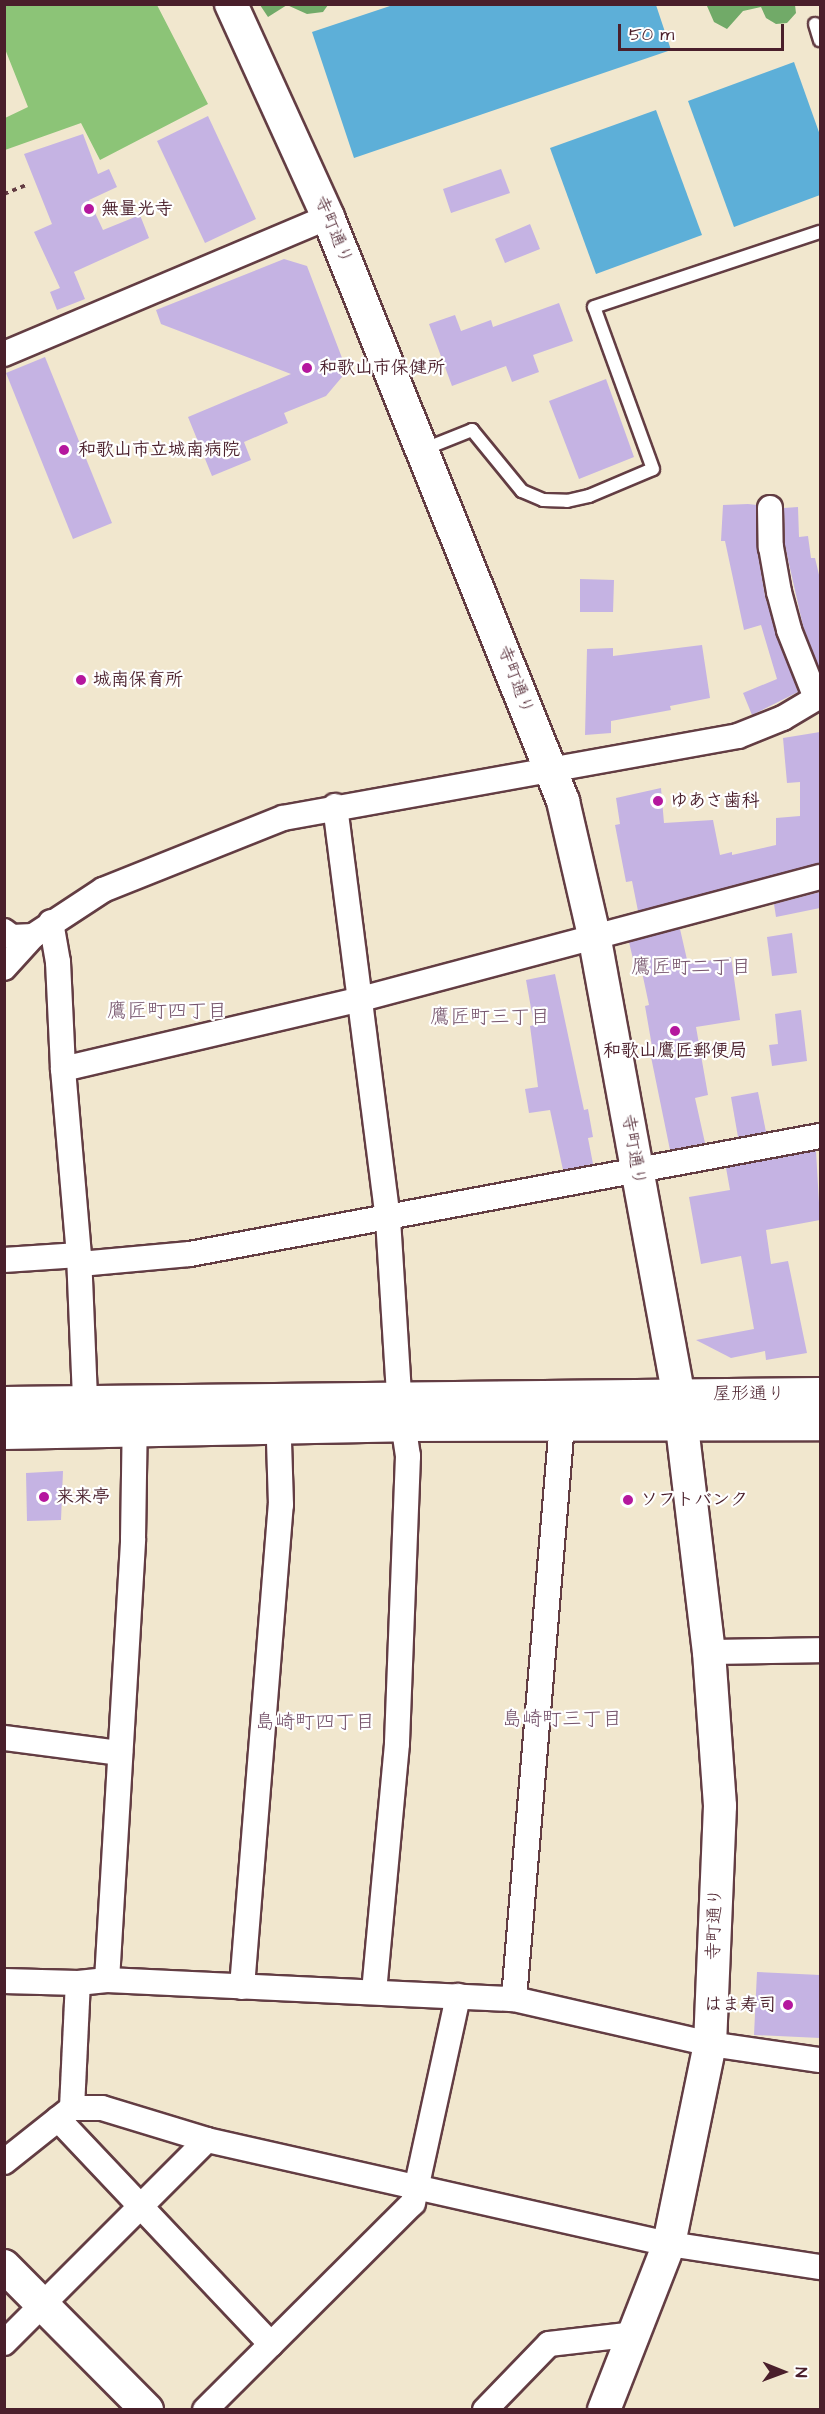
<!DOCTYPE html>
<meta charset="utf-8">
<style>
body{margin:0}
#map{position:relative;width:825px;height:2414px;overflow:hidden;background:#f1e7ce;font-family:"Architects Daughter","Klee One",sans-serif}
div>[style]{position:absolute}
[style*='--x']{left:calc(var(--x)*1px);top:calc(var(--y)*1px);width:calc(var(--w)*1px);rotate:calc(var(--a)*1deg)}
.green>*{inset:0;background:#8cc477}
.forest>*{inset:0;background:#71aa68}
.water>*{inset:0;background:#5dafd8}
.building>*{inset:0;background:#c5b3e3}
.path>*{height:4px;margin-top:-2px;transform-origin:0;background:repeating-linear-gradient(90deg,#633d43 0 4.5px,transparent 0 9px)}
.roads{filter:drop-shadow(2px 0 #633d43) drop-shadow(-2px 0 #633d43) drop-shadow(0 2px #633d43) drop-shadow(0 -2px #633d43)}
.service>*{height:12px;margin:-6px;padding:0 6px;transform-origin:6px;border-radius:6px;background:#fff}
.minor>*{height:24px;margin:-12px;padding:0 12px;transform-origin:12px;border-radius:12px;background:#fff}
.tertiary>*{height:32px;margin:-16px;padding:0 16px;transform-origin:16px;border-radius:16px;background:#fff}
.dots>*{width:16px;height:16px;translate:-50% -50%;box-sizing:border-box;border:3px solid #fff;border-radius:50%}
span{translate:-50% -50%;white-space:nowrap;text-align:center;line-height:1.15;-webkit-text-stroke:4.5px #fff;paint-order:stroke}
.poi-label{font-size:18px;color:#4a1f2b;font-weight:700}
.left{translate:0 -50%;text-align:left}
.right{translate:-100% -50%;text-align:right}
.street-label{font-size:18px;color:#4a1f2b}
.neighbourhood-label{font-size:20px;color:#75536b}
.frame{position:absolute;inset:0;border:6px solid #4a1f2b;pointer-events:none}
.north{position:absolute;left:753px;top:2342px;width:60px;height:60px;-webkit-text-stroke:4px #fff;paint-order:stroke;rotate:91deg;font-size:16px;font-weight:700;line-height:24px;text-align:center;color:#4a1f2b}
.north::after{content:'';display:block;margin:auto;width:21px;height:27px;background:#4a1f2b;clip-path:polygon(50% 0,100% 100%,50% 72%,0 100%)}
.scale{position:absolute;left:618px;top:24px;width:166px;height:27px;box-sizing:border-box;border:3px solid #4a1f2b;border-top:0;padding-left:8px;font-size:18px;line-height:21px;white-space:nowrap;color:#4a1f2b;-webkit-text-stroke:4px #fff;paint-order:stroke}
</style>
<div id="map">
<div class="green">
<div style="clip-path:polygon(5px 4px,157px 5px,208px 104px,100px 160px,81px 123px,5px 150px,5px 118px,28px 107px,5px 49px)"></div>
</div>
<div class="forest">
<div style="clip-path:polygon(260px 5px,328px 5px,323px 12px,307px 14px,287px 5px,268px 17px)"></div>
<div style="clip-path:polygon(795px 5px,796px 13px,787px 23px,776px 24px,766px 18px,761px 7px,743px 11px,727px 29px,714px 22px,707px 6px)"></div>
</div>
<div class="water">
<div style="clip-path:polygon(393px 5px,656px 5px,671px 50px,354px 158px,312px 32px)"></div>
<div style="clip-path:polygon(794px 62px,820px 135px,820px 195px,734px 227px,688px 101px)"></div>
<div style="clip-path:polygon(656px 110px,702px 235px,596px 274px,550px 148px)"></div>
</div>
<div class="building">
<div style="clip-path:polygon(208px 116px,256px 219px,205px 243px,157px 141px)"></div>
<div style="clip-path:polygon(83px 134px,98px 174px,109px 169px,117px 187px,89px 200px,103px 230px,140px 215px,149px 238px,74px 272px,85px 299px,57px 310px,50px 292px,60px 288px,34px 232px,52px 224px,24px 154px)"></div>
<div style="clip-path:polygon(501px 169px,510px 193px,451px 213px,443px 189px)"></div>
<div style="clip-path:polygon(530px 224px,540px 249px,505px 263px,495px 239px)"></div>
<div style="clip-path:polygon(284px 259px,307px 266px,347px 371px,326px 396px,284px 413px,288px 423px,244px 442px,251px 460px,212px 476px,188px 417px,291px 374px,161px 324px,156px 310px)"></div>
<div style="clip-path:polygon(559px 303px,573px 341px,533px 355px,539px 372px,512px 382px,506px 366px,452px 386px,429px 324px,455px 315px,461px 331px,491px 320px,493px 327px)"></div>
<div style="clip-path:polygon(45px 357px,112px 523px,73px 539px,6px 373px)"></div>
<div style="clip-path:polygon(606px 379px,634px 457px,579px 479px,549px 401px)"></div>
<div style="clip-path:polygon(748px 504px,757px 505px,757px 548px,765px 596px,798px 692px,752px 715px,743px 693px,777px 679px,761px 625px,744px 630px,725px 541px,721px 541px,723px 505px)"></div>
<div style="clip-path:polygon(798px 507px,799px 537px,808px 536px,811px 558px,815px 558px,820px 579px,820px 671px,803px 626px,785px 546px,784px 508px)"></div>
<div style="clip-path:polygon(580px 579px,614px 580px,613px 612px,580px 612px)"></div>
<div style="clip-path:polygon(702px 645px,710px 698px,670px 706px,671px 710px,611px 721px,611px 733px,585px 735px,587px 649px,613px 648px,613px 656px)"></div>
<div style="clip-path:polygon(820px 732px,820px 863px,638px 911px,632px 881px,626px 882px,615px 825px,620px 824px,616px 798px,661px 788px,664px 823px,713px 820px,720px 855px,732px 852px,732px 855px,776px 845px,776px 818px,800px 816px,800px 782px,787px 783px,783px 738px)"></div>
<div style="clip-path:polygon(820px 892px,820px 908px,776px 917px,774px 904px)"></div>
<div style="clip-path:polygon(680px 929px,688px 964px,731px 957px,740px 1020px,696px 1027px,708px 1095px,695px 1098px,705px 1143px,670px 1150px,650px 1052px,653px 1052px,645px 1006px,649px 1005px,639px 958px,633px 959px,629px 942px)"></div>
<div style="clip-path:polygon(792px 933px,797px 973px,772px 976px,767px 937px)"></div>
<div style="clip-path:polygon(555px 974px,584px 1110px,588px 1109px,593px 1137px,588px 1138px,593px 1164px,563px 1170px,550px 1110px,529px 1113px,525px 1089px,538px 1087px,530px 1026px,534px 1025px,526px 980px)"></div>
<div style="clip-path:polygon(801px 1010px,807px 1061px,772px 1066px,769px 1045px,778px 1044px,775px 1014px)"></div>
<div style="clip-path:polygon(758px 1092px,766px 1132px,738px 1137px,731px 1097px)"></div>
<div style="clip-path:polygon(816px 1151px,820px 1220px,766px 1230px,771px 1264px,788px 1261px,807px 1353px,766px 1360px,765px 1351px,731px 1358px,696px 1340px,754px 1329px,741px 1256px,701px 1264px,689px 1197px,730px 1190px,726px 1168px)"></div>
<div style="clip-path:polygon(63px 1471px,61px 1520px,27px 1521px,26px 1473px)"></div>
<div style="clip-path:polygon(757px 1972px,820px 1975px,820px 2038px,754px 2035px)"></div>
</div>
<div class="path">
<div style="--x:4;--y:194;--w:24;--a:-22"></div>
<div style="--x:4;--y:223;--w:6;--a:90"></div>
</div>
<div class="roads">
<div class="service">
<div style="--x:815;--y:24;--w:17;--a:73"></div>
<div style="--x:422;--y:450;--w:54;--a:-21.8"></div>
<div style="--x:472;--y:430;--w:79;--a:50.7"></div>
<div style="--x:522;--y:491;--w:23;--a:23"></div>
<div style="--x:543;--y:500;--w:24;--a:2"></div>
<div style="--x:567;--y:501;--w:23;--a:-13"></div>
<div style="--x:589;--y:496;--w:69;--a:-22.9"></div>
<div style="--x:653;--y:469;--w:172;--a:-110"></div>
<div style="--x:594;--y:307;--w:238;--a:-18.4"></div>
</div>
<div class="minor">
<div style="--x:4;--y:354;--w:352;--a:-22.9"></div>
<div style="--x:770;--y:508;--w:39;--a:89"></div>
<div style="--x:771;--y:547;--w:46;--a:79.9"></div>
<div style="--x:779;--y:592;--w:39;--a:75"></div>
<div style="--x:789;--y:630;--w:73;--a:68.3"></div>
<div style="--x:335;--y:806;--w:416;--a:82.7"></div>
<div style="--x:388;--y:1219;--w:177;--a:86.4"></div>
<div style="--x:399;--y:1396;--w:61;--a:81.5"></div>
<div style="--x:408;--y:1456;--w:288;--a:92.2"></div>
<div style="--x:397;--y:1744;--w:248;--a:95.3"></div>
<div style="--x:51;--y:922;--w:41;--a:80.1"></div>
<div style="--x:58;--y:962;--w:107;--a:87.3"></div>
<div style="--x:63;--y:1069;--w:187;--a:85.1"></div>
<div style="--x:79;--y:1255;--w:164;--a:87.6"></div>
<div style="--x:4;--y:931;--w:10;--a:37"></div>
<div style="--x:12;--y:937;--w:21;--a:-3"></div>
<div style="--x:4;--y:968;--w:43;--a:-47.8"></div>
<div style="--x:33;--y:936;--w:84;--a:-33.3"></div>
<div style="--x:103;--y:890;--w:194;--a:-21.8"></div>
<div style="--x:283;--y:818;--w:462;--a:-10.2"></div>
<div style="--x:738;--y:736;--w:48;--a:-21.8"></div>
<div style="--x:783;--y:718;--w:43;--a:-30.7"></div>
<div style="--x:63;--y:1069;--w:306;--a:-13.2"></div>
<div style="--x:361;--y:999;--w:475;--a:-14.9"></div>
<div style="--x:4;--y:1260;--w:75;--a:-3.8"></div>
<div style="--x:80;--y:1264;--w:110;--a:-5.2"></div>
<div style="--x:190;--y:1254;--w:641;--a:-10.61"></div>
<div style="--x:709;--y:1652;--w:111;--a:-1"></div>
<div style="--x:4;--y:1738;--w:117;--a:7.4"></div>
<div style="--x:107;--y:1980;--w:442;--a:-86.6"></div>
<div style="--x:133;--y:1539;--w:126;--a:-89.1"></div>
<div style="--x:4;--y:1981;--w:74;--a:1.5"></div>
<div style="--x:78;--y:1983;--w:29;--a:-6"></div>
<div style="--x:107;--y:1980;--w:407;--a:2.7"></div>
<div style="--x:514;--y:1999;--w:201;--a:12.9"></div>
<div style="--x:710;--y:2044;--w:111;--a:8.3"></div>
<div style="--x:242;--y:1987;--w:484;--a:-85.4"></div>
<div style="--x:281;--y:1505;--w:93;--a:-91.8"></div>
<div style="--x:514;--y:1999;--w:577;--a:-85.23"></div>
<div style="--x:72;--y:2108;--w:125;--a:-87.3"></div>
<div style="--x:58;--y:2119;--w:310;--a:46.6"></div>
<div style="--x:4;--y:2162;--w:87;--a:-38.5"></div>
<div style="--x:72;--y:2108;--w:30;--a:0"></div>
<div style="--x:102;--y:2108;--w:110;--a:16.9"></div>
<div style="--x:207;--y:2140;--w:474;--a:12.7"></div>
<div style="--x:669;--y:2244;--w:153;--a:8.7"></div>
<div style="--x:4;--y:2343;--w:287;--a:-45"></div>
<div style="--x:205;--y:2410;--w:293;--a:-44.9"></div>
<div style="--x:413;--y:2203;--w:212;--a:-77.7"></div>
<div style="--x:485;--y:2410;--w:92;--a:-45.9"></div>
<div style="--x:549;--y:2344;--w:87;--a:-6.6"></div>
</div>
<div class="tertiary">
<div style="--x:231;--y:4;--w:234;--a:65.5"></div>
<div style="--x:328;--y:217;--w:630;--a:68.08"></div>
<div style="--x:563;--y:801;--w:143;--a:77"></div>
<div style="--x:595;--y:940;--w:461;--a:79.6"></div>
<div style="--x:678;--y:1393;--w:261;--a:83.2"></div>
<div style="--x:709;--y:1652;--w:154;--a:85.9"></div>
<div style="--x:720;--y:1806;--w:238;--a:92.4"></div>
<div style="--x:710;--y:2044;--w:204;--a:101.6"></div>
<div style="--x:669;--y:2244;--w:178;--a:111.4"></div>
<div style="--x:4;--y:1403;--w:816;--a:-0.63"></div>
<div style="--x:4;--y:1433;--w:401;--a:-1.1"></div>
<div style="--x:405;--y:1425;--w:415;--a:-0.1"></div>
<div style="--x:4;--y:2266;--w:203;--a:45.2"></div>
</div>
</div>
<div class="dots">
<div style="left:89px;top:209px;background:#b5179e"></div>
<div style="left:307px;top:368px;background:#b5179e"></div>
<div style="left:64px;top:450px;background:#b5179e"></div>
<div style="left:81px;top:680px;background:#b5179e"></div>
<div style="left:658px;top:801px;background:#b5179e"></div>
<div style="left:675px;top:1031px;background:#b5179e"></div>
<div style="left:44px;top:1497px;background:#b5179e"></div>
<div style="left:628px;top:1500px;background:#b5179e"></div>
<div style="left:788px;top:2005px;background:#b5179e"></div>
</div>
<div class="poi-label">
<span class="left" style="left:101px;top:209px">無量光寺</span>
<span class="left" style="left:319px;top:368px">和歌山市保健所</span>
<span class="left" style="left:78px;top:450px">和歌山市立城南病院</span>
<span class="left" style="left:93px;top:680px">城南保育所</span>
<span class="left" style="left:670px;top:801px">ゆあさ歯科</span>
<span style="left:675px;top:1051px">和歌山鷹匠郵便局</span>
<span class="left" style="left:56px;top:1497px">来来亭</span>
<span class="left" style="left:640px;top:1500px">ソフトバンク</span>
<span class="right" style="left:776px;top:2005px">はま寿司</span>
</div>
<div class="street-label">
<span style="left:333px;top:230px;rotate:67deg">寺町通り</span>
<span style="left:515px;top:680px;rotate:69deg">寺町通り</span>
<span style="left:633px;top:1150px;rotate:80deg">寺町通り</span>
<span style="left:749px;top:1394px">屋形通り</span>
<span style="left:715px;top:1924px;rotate:-88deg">寺町通り</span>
</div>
<div class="neighbourhood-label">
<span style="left:691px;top:967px">鷹匠町二丁目</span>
<span style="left:167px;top:1011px">鷹匠町四丁目</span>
<span style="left:490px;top:1017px">鷹匠町三丁目</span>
<span style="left:562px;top:1719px">島崎町三丁目</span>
<span style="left:315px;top:1722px">島崎町四丁目</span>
</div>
<div class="frame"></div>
<div class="north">N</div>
<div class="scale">50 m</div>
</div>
